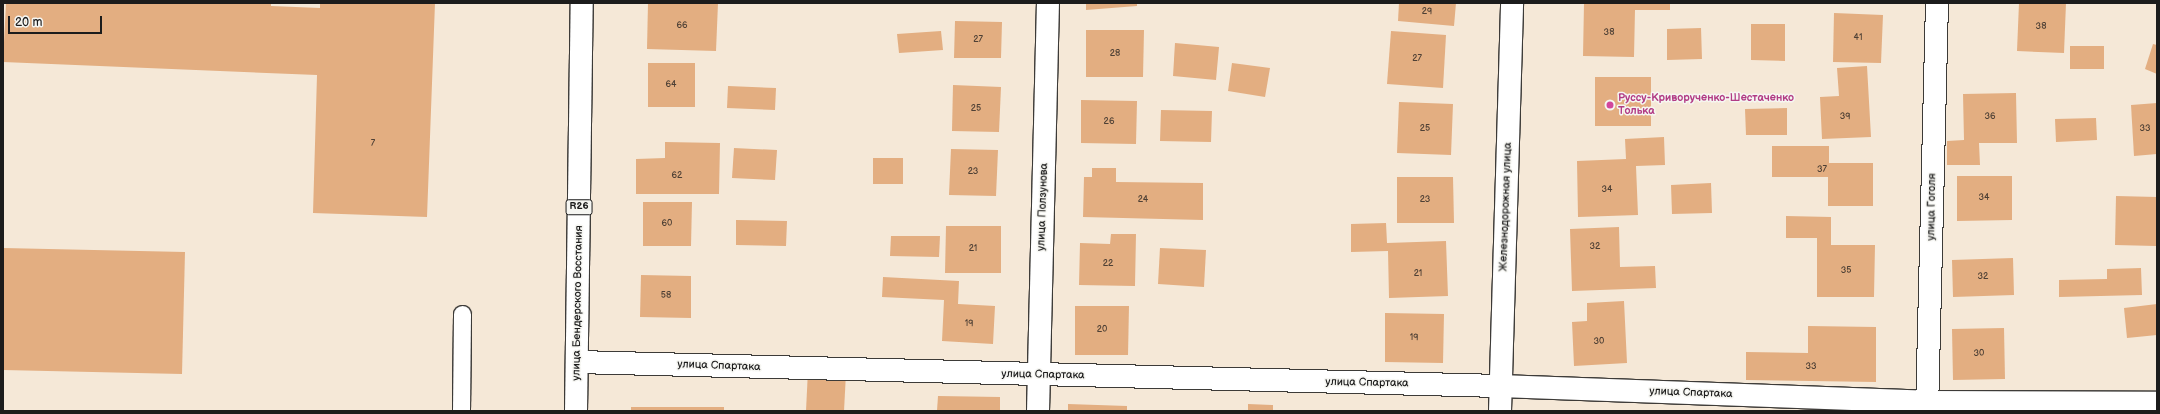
<!DOCTYPE html>
<meta charset="utf-8">
<style>
body{margin:0}
#map{position:relative;width:2160px;height:414px;overflow:hidden;background:#f5e8d7;font-family:"Balsamiq Sans",sans-serif}
div>[style]{position:absolute}
[style*='--x']{left:calc(var(--x)*1px);top:calc(var(--y)*1px);width:calc(var(--w)*1px);rotate:calc(var(--a)*1deg)}
.building>*{inset:0;background:#e3ae81}
.roads{filter:drop-shadow(1px 0 #3d3b38) drop-shadow(-1px 0 #3d3b38) drop-shadow(0 1px #3d3b38) drop-shadow(0 -1px #3d3b38)}
.service>*{height:17px;margin:-8.5px;padding:0 8.5px;transform-origin:8.5px;border-radius:8.5px;background:#fff}
.minor>*{height:22px;margin:-11px;padding:0 11px;transform-origin:11px;border-radius:11px;background:#fff}
.primary>*{height:22px;margin:-11px;padding:0 11px;transform-origin:11px;border-radius:11px;background:#fff}
.dots>*{width:11px;height:11px;translate:-50% -50%;box-sizing:border-box;border:2px solid #f6f6f2;border-radius:50%}
span{translate:-50% -50%;white-space:nowrap;text-align:center;line-height:1.15;-webkit-text-stroke:3px #f6f6f2;paint-order:stroke}
.number-label{font-size:9px;color:#4e4035}
.number-label span{-webkit-text-stroke-width:0}
.shield-label span{padding:1px 3px;background:#f6f6f2;border:1px solid;border-radius:3px;-webkit-text-stroke-width:0}
.shield-label{font-size:10px;color:#1c1c1c;font-weight:700}
.hotel-label{font-size:11px;color:#b23c85;font-weight:700}
.left{translate:0 -50%;text-align:left}
.street-label{font-size:11px;color:#1c1c1c}
.frame{position:absolute;inset:0;border:4px solid #1c1c1c;pointer-events:none}
.scale{position:absolute;left:8px;top:16px;width:94px;height:18px;box-sizing:border-box;border:2px solid #1c1c1c;border-top:0;padding-left:5px;font-size:12px;line-height:14px;white-space:nowrap;color:#1c1c1c;-webkit-text-stroke:3px #f6f6f2;paint-order:stroke}
</style>
<div id="map">
<div class="building">
<div style="clip-path:polygon(6px 3px,271px 3px,271px 6px,320px 8px,320px 3px,435px 3px,427px 217px,313px 213px,317px 75px,3px 62px)"></div>
<div style="clip-path:polygon(648px 3px,718px 3px,716px 51px,647px 49px)"></div>
<div style="clip-path:polygon(1086px 3px,1137px 3px,1137px 6px,1086px 10px)"></div>
<div style="clip-path:polygon(1399px 3px,1456px 3px,1454px 26px,1398px 21px)"></div>
<div style="clip-path:polygon(1584px 3px,1670px 3px,1670px 10px,1635px 10px,1634px 57px,1583px 56px)"></div>
<div style="clip-path:polygon(2019px 3px,2066px 3px,2064px 53px,2017px 51px)"></div>
<div style="clip-path:polygon(1834px 13px,1883px 15px,1881px 63px,1833px 62px)"></div>
<div style="clip-path:polygon(955px 21px,1002px 22px,1001px 58px,954px 58px)"></div>
<div style="clip-path:polygon(1751px 24px,1785px 24px,1785px 61px,1751px 60px)"></div>
<div style="clip-path:polygon(1701px 28px,1702px 59px,1667px 60px,1667px 29px)"></div>
<div style="clip-path:polygon(1086px 30px,1144px 30px,1143px 77px,1086px 77px)"></div>
<div style="clip-path:polygon(941px 31px,943px 50px,899px 53px,897px 34px)"></div>
<div style="clip-path:polygon(1391px 31px,1446px 35px,1443px 88px,1387px 84px)"></div>
<div style="clip-path:polygon(1175px 43px,1219px 47px,1216px 80px,1173px 76px)"></div>
<div style="clip-path:polygon(2153px 44px,2157px 45px,2157px 74px,2145px 69px)"></div>
<div style="clip-path:polygon(2070px 46px,2104px 46px,2104px 69px,2070px 69px)"></div>
<div style="clip-path:polygon(648px 63px,695px 63px,695px 107px,648px 107px)"></div>
<div style="clip-path:polygon(1232px 63px,1270px 68px,1265px 97px,1228px 91px)"></div>
<div style="clip-path:polygon(1867px 66px,1871px 137px,1822px 139px,1820px 97px,1839px 96px,1837px 68px)"></div>
<div style="clip-path:polygon(1595px 77px,1651px 77px,1651px 126px,1595px 126px)"></div>
<div style="clip-path:polygon(953px 85px,1001px 87px,999px 132px,952px 131px)"></div>
<div style="clip-path:polygon(728px 86px,776px 88px,775px 110px,727px 108px)"></div>
<div style="clip-path:polygon(2016px 93px,2017px 143px,1979px 143px,1980px 165px,1947px 165px,1947px 141px,1964px 140px,1963px 94px)"></div>
<div style="clip-path:polygon(1081px 100px,1137px 101px,1136px 144px,1081px 143px)"></div>
<div style="clip-path:polygon(1399px 102px,1453px 104px,1451px 155px,1397px 153px)"></div>
<div style="clip-path:polygon(2157px 103px,2157px 154px,2134px 156px,2131px 105px)"></div>
<div style="clip-path:polygon(1787px 108px,1787px 135px,1746px 135px,1745px 109px)"></div>
<div style="clip-path:polygon(1161px 110px,1212px 111px,1211px 142px,1160px 141px)"></div>
<div style="clip-path:polygon(2096px 118px,2097px 140px,2056px 142px,2055px 119px)"></div>
<div style="clip-path:polygon(1664px 137px,1665px 165px,1636px 166px,1638px 215px,1578px 217px,1577px 161px,1626px 159px,1625px 139px)"></div>
<div style="clip-path:polygon(665px 142px,720px 143px,719px 194px,636px 194px,636px 159px,665px 158px)"></div>
<div style="clip-path:polygon(1772px 146px,1829px 146px,1829px 163px,1873px 163px,1873px 206px,1828px 206px,1828px 177px,1772px 177px)"></div>
<div style="clip-path:polygon(734px 148px,777px 150px,775px 180px,732px 178px)"></div>
<div style="clip-path:polygon(951px 149px,998px 150px,996px 196px,949px 195px)"></div>
<div style="clip-path:polygon(873px 158px,903px 158px,903px 184px,873px 184px)"></div>
<div style="clip-path:polygon(1092px 168px,1116px 168px,1116px 182px,1203px 183px,1203px 220px,1083px 217px,1084px 177px,1092px 177px)"></div>
<div style="clip-path:polygon(1957px 176px,2012px 176px,2012px 220px,1957px 221px)"></div>
<div style="clip-path:polygon(1397px 177px,1453px 177px,1454px 223px,1397px 223px)"></div>
<div style="clip-path:polygon(1711px 183px,1712px 213px,1672px 214px,1671px 185px)"></div>
<div style="clip-path:polygon(2116px 196px,2157px 197px,2156px 246px,2115px 245px)"></div>
<div style="clip-path:polygon(643px 202px,692px 202px,691px 246px,643px 246px)"></div>
<div style="clip-path:polygon(1786px 216px,1831px 217px,1831px 245px,1875px 245px,1874px 297px,1817px 297px,1817px 238px,1786px 238px)"></div>
<div style="clip-path:polygon(736px 220px,787px 221px,786px 246px,736px 245px)"></div>
<div style="clip-path:polygon(1386px 223px,1387px 243px,1446px 241px,1448px 296px,1389px 298px,1388px 251px,1351px 252px,1351px 224px)"></div>
<div style="clip-path:polygon(946px 226px,1001px 226px,1001px 273px,945px 273px)"></div>
<div style="clip-path:polygon(1619px 227px,1620px 267px,1655px 266px,1656px 288px,1572px 291px,1570px 229px)"></div>
<div style="clip-path:polygon(1111px 234px,1136px 234px,1135px 286px,1079px 285px,1080px 243px,1110px 244px)"></div>
<div style="clip-path:polygon(891px 236px,940px 236px,939px 257px,890px 256px)"></div>
<div style="clip-path:polygon(3px 248px,185px 252px,182px 374px,3px 370px)"></div>
<div style="clip-path:polygon(1160px 248px,1206px 250px,1204px 287px,1158px 284px)"></div>
<div style="clip-path:polygon(2013px 258px,2014px 295px,1953px 297px,1952px 260px)"></div>
<div style="clip-path:polygon(2141px 268px,2142px 295px,2059px 297px,2059px 280px,2107px 279px,2107px 269px)"></div>
<div style="clip-path:polygon(641px 275px,691px 276px,691px 318px,640px 317px)"></div>
<div style="clip-path:polygon(883px 277px,959px 281px,958px 304px,995px 306px,993px 344px,942px 341px,944px 300px,882px 297px)"></div>
<div style="clip-path:polygon(1624px 301px,1627px 363px,1574px 366px,1572px 322px,1587px 321px,1587px 303px)"></div>
<div style="clip-path:polygon(2157px 304px,2157px 335px,2127px 338px,2124px 308px)"></div>
<div style="clip-path:polygon(1075px 306px,1129px 306px,1128px 355px,1075px 355px)"></div>
<div style="clip-path:polygon(1385px 313px,1444px 314px,1443px 363px,1385px 362px)"></div>
<div style="clip-path:polygon(1808px 326px,1876px 327px,1876px 382px,1746px 380px,1746px 352px,1808px 353px)"></div>
<div style="clip-path:polygon(2004px 328px,2005px 379px,1953px 380px,1952px 329px)"></div>
<div style="clip-path:polygon(808px 370px,846px 373px,844px 411px,806px 411px)"></div>
<div style="clip-path:polygon(938px 396px,1000px 397px,1000px 411px,937px 411px)"></div>
<div style="clip-path:polygon(1068px 404px,1127px 406px,1127px 411px,1068px 411px)"></div>
<div style="clip-path:polygon(1248px 404px,1273px 405px,1273px 411px,1248px 411px)"></div>
<div style="clip-path:polygon(631px 407px,724px 407px,724px 411px,631px 411px)"></div>
</div>
<div class="roads">
<div class="service">
<div style="--x:461;--y:411;--w:97;--a:-89.4"></div>
</div>
<div class="minor">
<div style="--x:577;--y:362;--w:923;--a:1.49"></div>
<div style="--x:1500;--y:386;--w:427;--a:2.1"></div>
<div style="--x:1927;--y:402;--w:230;--a:0.2"></div>
<div style="--x:1038;--y:411;--w:408;--a:-88.6"></div>
<div style="--x:1500;--y:411;--w:408;--a:-88.3"></div>
<div style="--x:1927;--y:411;--w:408;--a:-88.6"></div>
</div>
<div class="primary">
<div style="--x:576;--y:411;--w:408;--a:-89.2"></div>
</div>
</div>
<div class="dots">
<div style="left:1610px;top:105px;background:#d1479c"></div>
</div>
<div class="number-label">
<span style="left:1427px;top:12px">29</span>
<span style="left:682px;top:26px">66</span>
<span style="left:2041px;top:27px">38</span>
<span style="left:1609px;top:33px">38</span>
<span style="left:1858px;top:38px">41</span>
<span style="left:978px;top:40px">27</span>
<span style="left:1115px;top:54px">28</span>
<span style="left:1417px;top:59px">27</span>
<span style="left:671px;top:85px">64</span>
<span style="left:976px;top:109px">25</span>
<span style="left:1845px;top:117px">39</span>
<span style="left:1990px;top:117px">36</span>
<span style="left:1109px;top:122px">26</span>
<span style="left:1425px;top:129px">25</span>
<span style="left:2145px;top:129px">33</span>
<span style="left:373px;top:144px">7</span>
<span style="left:1822px;top:170px">37</span>
<span style="left:973px;top:172px">23</span>
<span style="left:677px;top:176px">62</span>
<span style="left:1607px;top:190px">34</span>
<span style="left:1984px;top:198px">34</span>
<span style="left:1143px;top:200px">24</span>
<span style="left:1425px;top:200px">23</span>
<span style="left:667px;top:224px">60</span>
<span style="left:1595px;top:247px">32</span>
<span style="left:973px;top:249px">21</span>
<span style="left:1108px;top:264px">22</span>
<span style="left:1846px;top:271px">35</span>
<span style="left:1418px;top:274px">21</span>
<span style="left:1983px;top:277px">32</span>
<span style="left:666px;top:296px">58</span>
<span style="left:969px;top:324px">19</span>
<span style="left:1102px;top:330px">20</span>
<span style="left:1414px;top:338px">19</span>
<span style="left:1599px;top:342px">30</span>
<span style="left:1979px;top:354px">30</span>
<span style="left:1811px;top:367px">33</span>
</div>
<div class="shield-label">
<span style="left:579px;top:207px">R26</span>
</div>
<div class="hotel-label">
<span class="left" style="left:1618px;top:105px">Руссу-Криворученко-Шестаченко<br>Толька</span>
</div>
<div class="street-label">
<span style="left:1043px;top:207px;rotate:-88deg">улица Ползунова</span>
<span style="left:1506px;top:207px;rotate:-88deg">Железнодорожная улица</span>
<span style="left:1932px;top:207px;rotate:-89deg">улица Гоголя</span>
<span style="left:578px;top:303px;rotate:-89deg">улица Бендерского Восстания</span>
<span style="left:719px;top:366px;rotate:2deg">улица Спартака</span>
<span style="left:1043px;top:375px;rotate:1deg">улица Спартака</span>
<span style="left:1367px;top:383px;rotate:1deg">улица Спартака</span>
<span style="left:1691px;top:393px;rotate:2deg">улица Спартака</span>
</div>
<div class="frame"></div>
<div class="scale">20 m</div>
</div>
